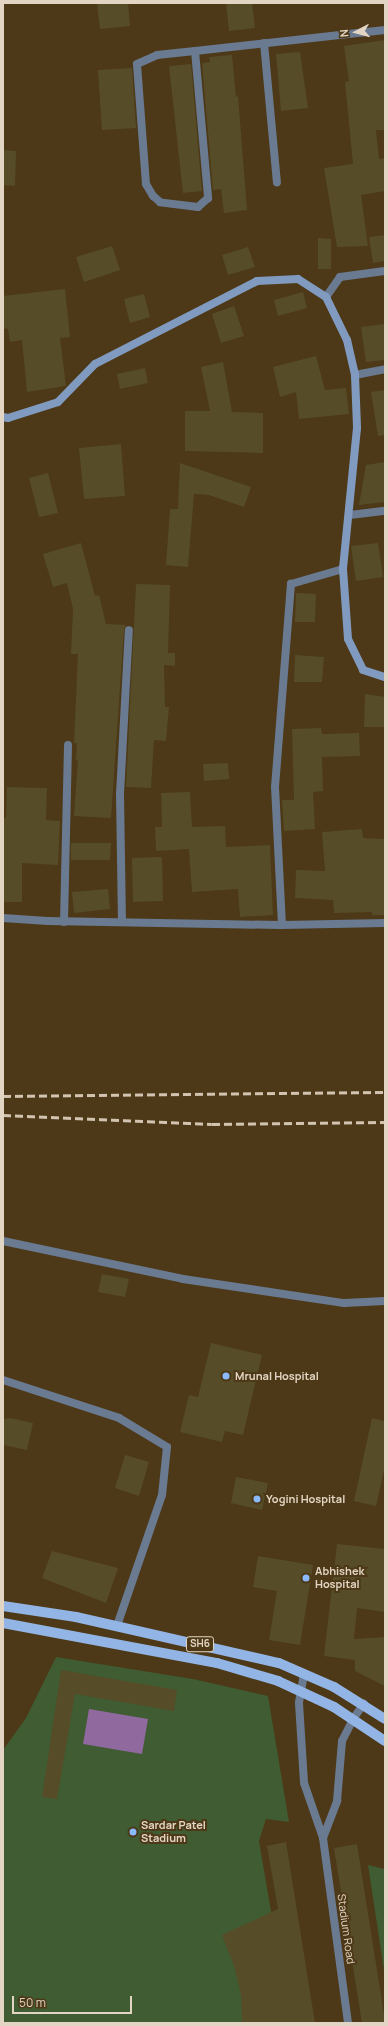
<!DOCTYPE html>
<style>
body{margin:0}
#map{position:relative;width:388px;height:2026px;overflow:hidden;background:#4d3817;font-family:Manrope,sans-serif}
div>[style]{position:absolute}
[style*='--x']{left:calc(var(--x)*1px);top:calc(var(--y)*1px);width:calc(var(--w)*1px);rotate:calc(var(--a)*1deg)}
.green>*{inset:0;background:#3f5c32}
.water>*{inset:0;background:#90699e}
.building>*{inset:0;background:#564d28}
.street>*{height:8px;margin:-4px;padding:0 4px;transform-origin:4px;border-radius:4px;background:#697a91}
.secondary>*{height:8px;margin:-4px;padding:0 4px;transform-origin:4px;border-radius:4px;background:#819bc0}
.primary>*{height:10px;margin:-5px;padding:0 5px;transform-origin:5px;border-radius:5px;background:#93b5e5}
.rail>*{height:3px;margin-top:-1.5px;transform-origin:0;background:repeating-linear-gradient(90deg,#d2c4b0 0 8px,transparent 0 12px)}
.dots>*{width:11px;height:11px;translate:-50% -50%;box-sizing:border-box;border:2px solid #4d3817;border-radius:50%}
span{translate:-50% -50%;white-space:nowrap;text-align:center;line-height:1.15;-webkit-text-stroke:4px #4d3817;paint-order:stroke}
.shield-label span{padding:1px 3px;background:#4d3817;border:1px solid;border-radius:3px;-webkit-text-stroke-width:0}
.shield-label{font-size:10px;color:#e2d5c3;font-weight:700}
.poi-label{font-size:11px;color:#e2d5c3;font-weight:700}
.left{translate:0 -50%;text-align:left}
.street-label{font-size:11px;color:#e2d5c3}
.frame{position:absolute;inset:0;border:4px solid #e2d5c3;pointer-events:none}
.north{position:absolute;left:336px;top:12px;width:40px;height:40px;-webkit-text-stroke:3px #4d3817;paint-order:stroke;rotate:264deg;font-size:11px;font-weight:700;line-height:16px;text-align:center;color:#e2d5c3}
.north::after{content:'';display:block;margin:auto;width:14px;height:18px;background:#e2d5c3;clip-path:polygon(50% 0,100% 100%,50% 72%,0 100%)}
.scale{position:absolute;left:12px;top:1996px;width:120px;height:18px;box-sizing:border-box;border:2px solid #e2d5c3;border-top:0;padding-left:5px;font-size:12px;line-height:14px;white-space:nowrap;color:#e2d5c3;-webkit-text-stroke:3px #4d3817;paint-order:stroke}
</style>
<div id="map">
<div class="green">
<div style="clip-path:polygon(56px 1657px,193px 1679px,268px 1696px,289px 1822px,266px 1819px,259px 1841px,290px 2023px,3px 2023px,3px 1750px,26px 1718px)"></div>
<div style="clip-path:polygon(368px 1865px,385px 1869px,385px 1977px)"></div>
</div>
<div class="water">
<div style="clip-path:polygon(89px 1709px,148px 1719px,142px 1754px,83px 1744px)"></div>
</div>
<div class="building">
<div style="clip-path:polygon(97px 3px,128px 3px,130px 26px,100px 29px)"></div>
<div style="clip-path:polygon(226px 3px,252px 3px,255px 28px,229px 31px)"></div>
<div style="clip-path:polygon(385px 40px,385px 130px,376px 130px,379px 159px,385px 158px,385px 191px,361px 195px,368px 246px,337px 247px,324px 168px,353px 164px,345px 82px,349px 81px,344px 46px)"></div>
<div style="clip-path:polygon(300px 52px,308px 108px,281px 111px,276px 54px)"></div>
<div style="clip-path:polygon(232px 55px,236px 97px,238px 96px,247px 210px,224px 213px,221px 189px,213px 190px,202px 63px,210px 62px,209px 57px)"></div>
<div style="clip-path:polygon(191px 64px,202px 191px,183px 193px,169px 66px)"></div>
<div style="clip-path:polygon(132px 68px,136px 128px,102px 130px,98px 70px)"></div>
<div style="clip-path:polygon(3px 150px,16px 151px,15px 186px,3px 185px)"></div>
<div style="clip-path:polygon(385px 235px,385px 261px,373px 263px,369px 237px)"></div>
<div style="clip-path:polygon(318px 238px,331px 239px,331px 269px,318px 269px)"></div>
<div style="clip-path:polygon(112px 246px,120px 270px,84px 282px,76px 257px)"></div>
<div style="clip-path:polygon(248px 247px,255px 267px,228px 275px,222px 255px)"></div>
<div style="clip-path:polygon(65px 289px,70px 337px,60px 338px,66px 386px,27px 392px,22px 340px,10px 342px,8px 329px,3px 328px,3px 296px)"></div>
<div style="clip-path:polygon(303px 292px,307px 308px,278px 316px,274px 300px)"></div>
<div style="clip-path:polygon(144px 294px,150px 317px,130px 323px,124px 299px)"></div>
<div style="clip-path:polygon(234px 306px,244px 336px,221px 343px,212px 314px)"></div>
<div style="clip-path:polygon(385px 324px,385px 360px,366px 362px,361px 327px)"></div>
<div style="clip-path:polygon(316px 356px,325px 390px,346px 388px,349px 414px,299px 419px,296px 392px,280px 397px,273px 367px)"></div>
<div style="clip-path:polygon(223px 362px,232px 412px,263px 413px,263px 453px,185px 451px,185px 411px,210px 411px,201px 367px)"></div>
<div style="clip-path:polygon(145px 368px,148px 383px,120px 389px,117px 374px)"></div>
<div style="clip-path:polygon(385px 390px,385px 435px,378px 436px,371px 392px)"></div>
<div style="clip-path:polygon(121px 444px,125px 496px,84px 499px,79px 448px)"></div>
<div style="clip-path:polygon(385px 462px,385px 502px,359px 505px,366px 465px)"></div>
<div style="clip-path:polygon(180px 463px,251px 487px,244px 507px,209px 495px,194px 494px,188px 567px,166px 565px,170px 509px,178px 509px)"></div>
<div style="clip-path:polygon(48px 473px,58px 513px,39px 517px,29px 478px)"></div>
<div style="clip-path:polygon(81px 543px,95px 596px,99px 595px,106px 624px,126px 625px,124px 630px,111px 818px,74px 816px,78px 760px,76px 760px,77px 743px,74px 743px,78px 654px,71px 654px,73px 609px,67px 583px,53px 587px,43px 554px)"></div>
<div style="clip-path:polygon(378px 543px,383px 577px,356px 581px,351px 546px)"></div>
<div style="clip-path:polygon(136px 584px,170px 585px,168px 653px,175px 653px,175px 666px,164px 665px,165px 707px,169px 707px,166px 741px,154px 740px,151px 788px,126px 787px)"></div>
<div style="clip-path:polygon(296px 593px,316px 594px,315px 622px,295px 622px)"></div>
<div style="clip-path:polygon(295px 655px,324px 657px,322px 682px,294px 682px)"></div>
<div style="clip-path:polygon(365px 694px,385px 697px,385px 727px,364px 727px)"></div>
<div style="clip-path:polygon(321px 728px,322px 734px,359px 733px,360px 756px,322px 757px,323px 791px,313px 792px,315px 829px,284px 831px,282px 800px,294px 800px,292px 729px)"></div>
<div style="clip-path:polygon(228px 763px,229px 779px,204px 781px,203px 764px)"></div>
<div style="clip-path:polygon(7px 787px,47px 788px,46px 820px,60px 821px,58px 865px,22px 863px,22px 902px,3px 902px,3px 818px,6px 818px)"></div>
<div style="clip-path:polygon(190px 792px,192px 827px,225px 826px,226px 847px,270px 845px,273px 915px,240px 917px,238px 889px,192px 892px,189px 849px,156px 851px,155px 827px,162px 827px,161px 793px)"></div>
<div style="clip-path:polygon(362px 829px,363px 838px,385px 839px,385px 915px,372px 915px,372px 912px,334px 913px,333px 900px,295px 898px,296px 870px,325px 871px,322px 832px)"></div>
<div style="clip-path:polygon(71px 843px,111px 843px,110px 860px,71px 860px)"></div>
<div style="clip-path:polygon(162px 857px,163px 901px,133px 902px,132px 858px)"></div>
<div style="clip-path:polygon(108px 889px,110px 909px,74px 913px,72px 892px)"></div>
<div style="clip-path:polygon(102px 1274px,129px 1279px,125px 1297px,98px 1292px)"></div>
<div style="clip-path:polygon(211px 1343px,262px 1355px,243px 1435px,225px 1431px,222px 1442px,180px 1432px,189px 1395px,198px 1397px)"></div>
<div style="clip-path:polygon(10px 1418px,33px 1423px,27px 1450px,3px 1445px,3px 1419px)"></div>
<div style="clip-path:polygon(372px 1418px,385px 1421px,385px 1466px,376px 1506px,354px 1501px)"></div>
<div style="clip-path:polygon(125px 1455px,149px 1462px,139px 1496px,115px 1488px)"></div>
<div style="clip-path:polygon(236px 1477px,268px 1483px,262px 1510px,231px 1503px)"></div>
<div style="clip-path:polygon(337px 1544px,385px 1549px,385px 1612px,357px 1608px,354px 1639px,385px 1637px,385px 1686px,355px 1671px,355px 1660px,324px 1656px)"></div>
<div style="clip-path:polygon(52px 1551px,118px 1568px,106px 1603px,42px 1578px)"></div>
<div style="clip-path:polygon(258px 1556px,313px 1565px,300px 1645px,269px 1640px,277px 1591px,253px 1587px)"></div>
<div style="clip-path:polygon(61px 1670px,177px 1690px,174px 1711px,75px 1694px,57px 1799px,42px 1797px)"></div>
<div style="clip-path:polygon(286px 1842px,315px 2023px,242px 2023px,241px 1995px,234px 1966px,222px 1935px,278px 1909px,267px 1846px)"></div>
<div style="clip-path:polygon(357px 1844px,385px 2021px,385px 2023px,362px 2023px,334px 1848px)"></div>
</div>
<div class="street">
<div style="--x:264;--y:43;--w:140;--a:84.7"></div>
<div style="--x:195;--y:51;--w:148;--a:84.9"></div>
<div style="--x:208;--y:198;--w:13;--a:138"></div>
<div style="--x:198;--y:207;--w:38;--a:-173"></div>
<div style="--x:160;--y:202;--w:9;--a:-139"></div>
<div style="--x:153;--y:196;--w:14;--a:-120"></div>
<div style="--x:146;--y:184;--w:120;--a:-94.3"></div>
<div style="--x:137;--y:64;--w:22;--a:-24"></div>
<div style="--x:157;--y:55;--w:38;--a:-6"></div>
<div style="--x:195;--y:51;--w:191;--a:-6.3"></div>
<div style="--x:326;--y:297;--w:24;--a:-55"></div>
<div style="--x:340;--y:277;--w:45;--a:-7.6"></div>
<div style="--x:355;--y:375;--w:31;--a:-11"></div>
<div style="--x:350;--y:515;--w:35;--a:-7"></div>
<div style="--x:3;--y:918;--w:45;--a:3.8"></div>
<div style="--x:48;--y:921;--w:234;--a:1"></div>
<div style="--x:282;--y:925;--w:103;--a:-1.1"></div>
<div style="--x:64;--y:922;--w:177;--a:-88.7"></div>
<div style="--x:122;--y:922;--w:128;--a:-90.9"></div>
<div style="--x:120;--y:794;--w:164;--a:-86.9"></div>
<div style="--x:282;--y:925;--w:138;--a:-92.9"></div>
<div style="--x:275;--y:787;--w:204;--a:-85.5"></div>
<div style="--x:291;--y:584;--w:54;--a:-16.1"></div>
<div style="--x:3;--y:1241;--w:184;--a:11.9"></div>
<div style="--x:183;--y:1279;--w:163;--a:8.5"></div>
<div style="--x:344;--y:1303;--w:41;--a:-2.8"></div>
<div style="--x:3;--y:1380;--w:122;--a:18.1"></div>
<div style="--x:119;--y:1418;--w:56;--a:31.1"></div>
<div style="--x:167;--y:1447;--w:48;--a:95.9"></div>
<div style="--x:162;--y:1495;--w:139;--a:109"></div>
<div style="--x:304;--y:1674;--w:29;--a:100"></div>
<div style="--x:299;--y:1703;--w:80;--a:86.4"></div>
<div style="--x:304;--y:1783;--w:58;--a:70.9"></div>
<div style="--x:323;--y:1838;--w:40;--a:-69"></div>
<div style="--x:337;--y:1801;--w:60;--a:-85.2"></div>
<div style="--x:342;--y:1741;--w:25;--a:-63"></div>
<div style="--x:353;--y:1719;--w:19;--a:-55"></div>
<div style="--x:323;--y:1838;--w:187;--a:82.3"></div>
</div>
<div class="secondary">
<div style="--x:3;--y:417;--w:5;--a:11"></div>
<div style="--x:8;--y:418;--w:52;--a:-17.7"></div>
<div style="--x:58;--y:402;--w:53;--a:-45.8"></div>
<div style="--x:95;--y:364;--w:182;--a:-27.1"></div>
<div style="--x:257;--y:281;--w:41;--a:-2.8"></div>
<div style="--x:298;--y:279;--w:33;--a:33"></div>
<div style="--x:326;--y:297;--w:48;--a:64"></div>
<div style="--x:347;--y:340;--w:36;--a:77"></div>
<div style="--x:355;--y:375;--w:53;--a:87.8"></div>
<div style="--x:357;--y:428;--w:142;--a:95.7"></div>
<div style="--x:343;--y:569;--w:70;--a:85.9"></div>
<div style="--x:348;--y:639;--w:34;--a:64"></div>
<div style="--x:363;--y:670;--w:23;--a:18"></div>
</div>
<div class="primary">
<div style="--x:3;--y:1606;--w:74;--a:8.6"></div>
<div style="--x:76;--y:1617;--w:208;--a:12.8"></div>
<div style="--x:279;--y:1663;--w:60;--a:23.6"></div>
<div style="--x:334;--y:1687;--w:60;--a:32.1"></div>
<div style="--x:3;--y:1623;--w:218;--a:10.6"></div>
<div style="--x:217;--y:1663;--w:64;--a:16.4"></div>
<div style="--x:278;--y:1681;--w:62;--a:24.9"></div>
<div style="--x:334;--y:1707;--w:61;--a:33.7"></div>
</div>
<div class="rail">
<div style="--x:3;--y:1096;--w:382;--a:-0.6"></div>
<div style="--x:3;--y:1115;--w:209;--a:2.5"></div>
<div style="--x:212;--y:1124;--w:173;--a:-0.7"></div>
</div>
<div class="dots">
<div style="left:226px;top:1376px;background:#8abafc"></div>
<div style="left:257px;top:1499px;background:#8abafc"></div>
<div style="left:306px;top:1578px;background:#8abafc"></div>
<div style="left:133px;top:1832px;background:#8abafc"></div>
</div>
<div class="shield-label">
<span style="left:200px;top:1644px">SH6</span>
</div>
<div class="poi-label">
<span class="left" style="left:235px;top:1376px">Mrunal Hospital</span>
<span class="left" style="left:266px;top:1499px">Yogini Hospital</span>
<span class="left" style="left:315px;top:1578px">Abhishek<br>Hospital</span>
<span class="left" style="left:141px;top:1832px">Sardar Patel<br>Stadium</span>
</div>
<div class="street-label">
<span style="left:346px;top:1929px;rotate:82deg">Stadium Road</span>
</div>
<div class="frame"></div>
<div class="north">N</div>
<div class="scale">50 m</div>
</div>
